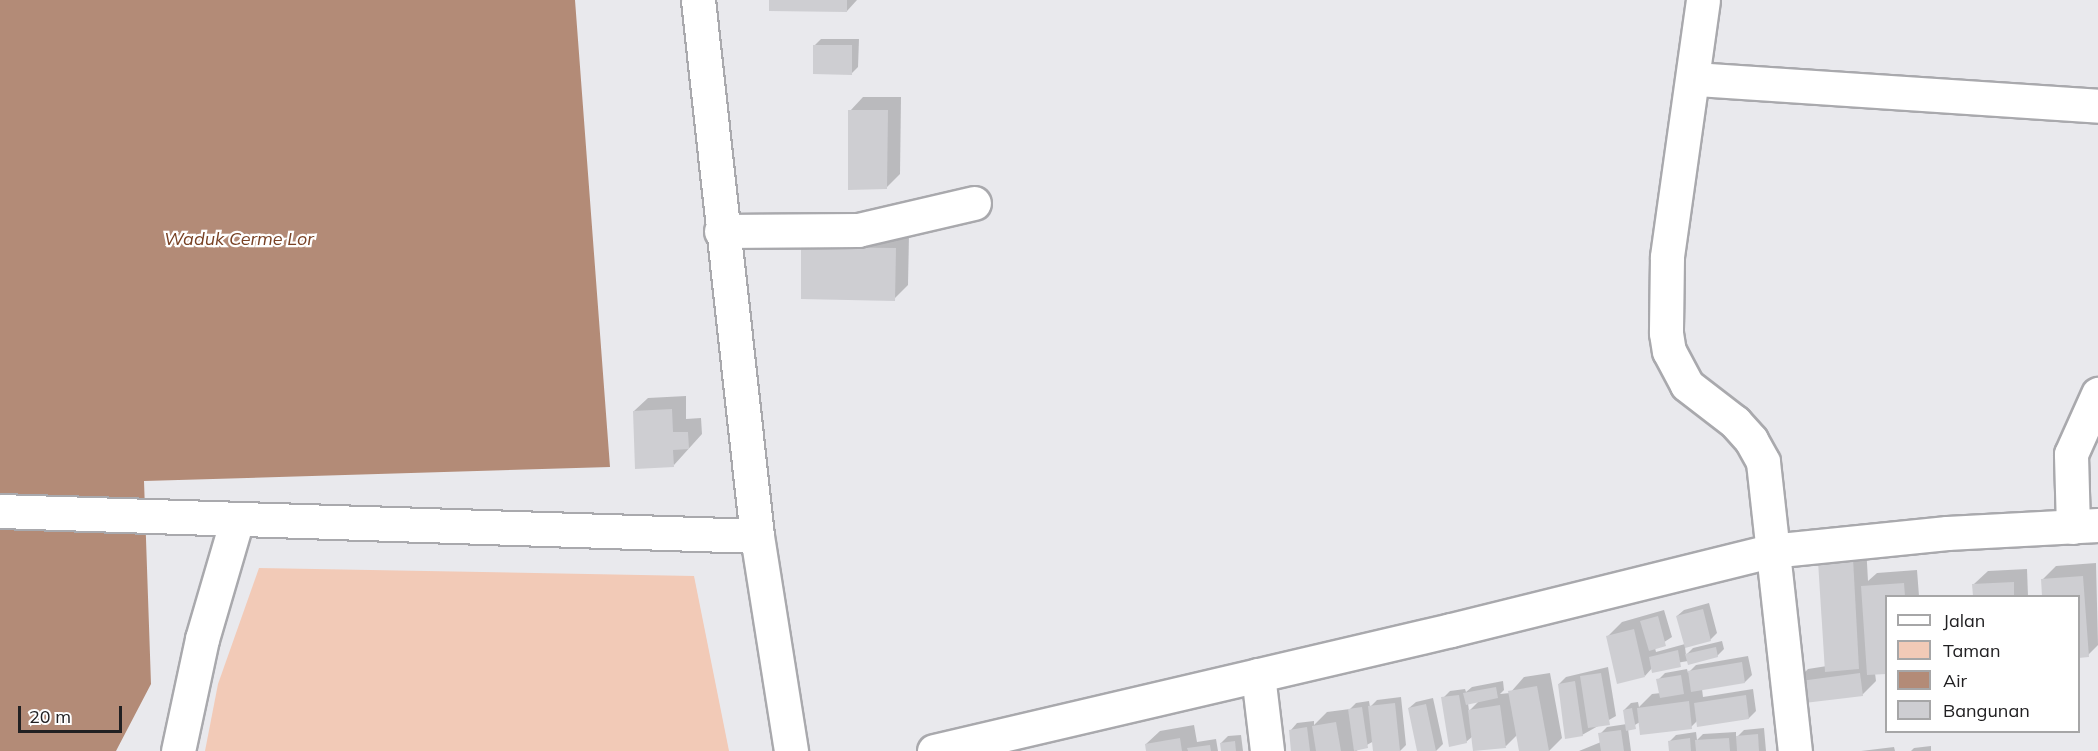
<!DOCTYPE html>
<style>
body{margin:0}
#map{position:relative;width:2098px;height:751px;overflow:hidden;background:#e9e9ed;font-family:Mulish,sans-serif}
div>[style]{position:absolute}
[style*='--x']{left:calc(var(--x)*1px);top:calc(var(--y)*1px);width:calc(var(--w)*1px);rotate:calc(var(--a)*1deg)}
.green>*{inset:0;background:#f2cab7}
.water>*{inset:0;background:#b38b77}
.shadow>*{inset:0;background:#0003}
.building>*{inset:0;background:#ceced2}
.roads{filter:drop-shadow(2px 0 #a9a9ad) drop-shadow(-2px 0 #a9a9ad) drop-shadow(0 2px #a9a9ad) drop-shadow(0 -2px #a9a9ad)}
.minor>*{height:33px;margin:-16.5px;padding:0 16.5px;transform-origin:16.5px;border-radius:16.5px;background:#fff}
.major>*{height:33px;margin:-16.5px;padding:0 16.5px;transform-origin:16.5px;border-radius:16.5px;background:#fff}
.highway>*{height:33px;margin:-16.5px;padding:0 16.5px;transform-origin:16.5px;border-radius:16.5px;background:#fff}
span{translate:-50% -50%;white-space:nowrap;text-align:center;line-height:1.15;-webkit-text-stroke:4.5px #fff;paint-order:stroke}
.water-label{font-size:18px;color:#794225;font-style:italic}
.legend{position:absolute;left:1885px;top:595px;width:195px;height:138px;box-sizing:border-box;background:#fff;border:2px solid #a6a6a7;margin:0;padding:8px 10px;list-style:none;font-size:18px;color:#212022}
.legend li{display:flex;align-items:center;gap:12px;height:30px}
.legend b{width:30px;border:2px solid #a6a6a7}
.scale{position:absolute;left:18px;top:706px;width:104px;height:27px;box-sizing:border-box;border:3px solid #212022;border-top:0;padding-left:8px;font-size:18px;line-height:21px;white-space:nowrap;color:#212022;-webkit-text-stroke:4px #fff;paint-order:stroke}
</style>
<div id="map">
<div class="green">
<div style="clip-path:polygon(259px 568px,694px 576px,729px 751px,205px 751px,218px 684px)"></div>
</div>
<div class="water">
<div style="clip-path:polygon(0 0,575px 0,610px 467px,144px 481px,151px 684px,116px 751px,0 751px)"></div>
</div>
<div class="shadow">
<div style="clip-path:polygon(771px 0,857px 0,847px 11px)"></div>
<div style="clip-path:polygon(821px 39px,859px 39px,858px 67px,851px 74px,815px 45px)"></div>
<div style="clip-path:polygon(863px 97px,901px 97px,900px 174px,886px 188px,850px 111px)"></div>
<div style="clip-path:polygon(817px 233px,909px 235px,908px 285px,894px 299px,803px 247px)"></div>
<div style="clip-path:polygon(686px 396px,686px 419px,701px 418px,702px 434px,674px 465px,634px 411px,648px 398px)"></div>
<div style="clip-path:polygon(1866px 545px,1868px 581px,1877px 573px,1917px 570px,1919px 596px,1886px 596px,1886px 672px,1875px 673px,1876px 681px,1862px 695px,1795px 682px,1808px 669px,1827px 666px,1820px 562px)"></div>
<div style="clip-path:polygon(2096px 563px,2098px 645px,2088px 655px,2078px 596px,2044px 596px,2042px 580px,2056px 566px)"></div>
<div style="clip-path:polygon(2027px 569px,2028px 596px,1974px 596px,1974px 584px,1988px 571px)"></div>
<div style="clip-path:polygon(1709px 603px,1717px 633px,1710px 640px,1685px 647px,1686px 655px,1693px 648px,1722px 641px,1724px 649px,1717px 656px,1653px 667px,1645px 676px,1608px 636px,1622px 622px,1664px 610px,1672px 637px,1655px 648px,1656px 652px,1685px 644px,1677px 616px,1684px 610px)"></div>
<div style="clip-path:polygon(1748px 656px,1752px 675px,1745px 682px,1702px 689px,1703px 697px,1753px 689px,1756px 711px,1749px 718px,1698px 720px,1691px 727px,1640px 722px,1628px 729px,1631px 751px,1579px 751px,1601px 742px,1600px 734px,1607px 727px,1627px 724px,1624px 710px,1631px 703px,1638px 702px,1639px 707px,1652px 694px,1661px 693px,1658px 680px,1665px 673px,1687px 669px,1688px 673px,1696px 665px)"></div>
<div style="clip-path:polygon(1608px 667px,1616px 716px,1582px 735px,1559px 684px,1566px 677px)"></div>
<div style="clip-path:polygon(evenodd,1550px 673px,1562px 738px,1549px 751px,1521px 751px,1518px 734px,1506px 746px,1473px 736px,1466px 742px,1443px 698px,1450px 691px,1465px 689px,1466px 692px,1472px 687px,1503px 681px,1504px 690px,1500px 694px,1510px 693px,1524px 677px,1550px 673px,1479px 701px,1469px 711px,1468px 703px,1479px 701px)"></div>
<div style="clip-path:polygon(1401px 697px,1406px 745px,1400px 751px,1414px 751px,1375px 751px,1374px 741px,1356px 751px,1293px 751px,1291px 730px,1297px 723px,1314px 721px,1314px 725px,1327px 712px,1350px 709px,1356px 703px,1369px 701px,1370px 707px,1377px 700px)"></div>
<div style="clip-path:polygon(1433px 698px,1443px 744px,1436px 751px,1418px 751px,1409px 708px,1416px 702px)"></div>
<div style="clip-path:polygon(1194px 725px,1197px 742px,1216px 739px,1218px 751px,1147px 751px,1146px 744px,1160px 731px)"></div>
<div style="clip-path:polygon(1764px 728px,1766px 751px,1671px 751px,1669px 742px,1676px 735px,1696px 732px,1697px 740px,1703px 734px,1736px 732px,1736px 738px,1744px 730px)"></div>
<div style="clip-path:polygon(1241px 735px,1243px 751px,1222px 751px,1221px 743px,1228px 736px)"></div>
<div style="clip-path:polygon(1931px 746px,1931px 751px,1911px 751px,1914px 748px)"></div>
<div style="clip-path:polygon(1894px 747px,1895px 751px,1861px 751px)"></div>
</div>
<div class="building">
<div style="clip-path:polygon(769px 0,847px 0,847px 12px,769px 11px)"></div>
<div style="clip-path:polygon(813px 45px,852px 45px,852px 75px,813px 74px)"></div>
<div style="clip-path:polygon(848px 110px,888px 110px,887px 189px,848px 190px)"></div>
<div style="clip-path:polygon(801px 247px,896px 248px,895px 301px,801px 299px)"></div>
<div style="clip-path:polygon(672px 409px,673px 432px,688px 432px,689px 449px,673px 450px,674px 467px,635px 469px,633px 411px)"></div>
<div style="clip-path:polygon(1853px 558px,1859px 669px,1825px 672px,1818px 561px)"></div>
<div style="clip-path:polygon(2083px 576px,2089px 657px,2078px 658px,2078px 596px,2042px 596px,2041px 579px)"></div>
<div style="clip-path:polygon(2014px 582px,2014px 596px,1973px 596px,1972px 584px)"></div>
<div style="clip-path:polygon(1904px 583px,1905px 596px,1886px 596px,1886px 674px,1867px 675px,1861px 586px)"></div>
<div style="clip-path:polygon(1703px 609px,1711px 641px,1685px 648px,1676px 616px)"></div>
<div style="clip-path:polygon(1658px 616px,1666px 646px,1649px 651px,1640px 621px)"></div>
<div style="clip-path:polygon(1634px 629px,1645px 677px,1617px 684px,1606px 636px)"></div>
<div style="clip-path:polygon(1716px 647px,1718px 657px,1688px 665px,1685px 654px)"></div>
<div style="clip-path:polygon(1678px 650px,1681px 667px,1652px 673px,1649px 657px)"></div>
<div style="clip-path:polygon(1742px 662px,1745px 683px,1691px 692px,1688px 671px)"></div>
<div style="clip-path:polygon(1601px 673px,1610px 725px,1588px 728px,1580px 676px)"></div>
<div style="clip-path:polygon(1860px 673px,1863px 696px,1796px 704px,1793px 682px)"></div>
<div style="clip-path:polygon(1681px 675px,1684px 694px,1660px 698px,1656px 679px)"></div>
<div style="clip-path:polygon(1575px 681px,1583px 736px,1565px 739px,1558px 684px)"></div>
<div style="clip-path:polygon(1537px 686px,1549px 751px,1519px 751px,1508px 691px)"></div>
<div style="clip-path:polygon(1496px 687px,1498px 698px,1466px 705px,1463px 693px)"></div>
<div style="clip-path:polygon(1459px 695px,1467px 743px,1449px 747px,1441px 697px)"></div>
<div style="clip-path:polygon(1746px 695px,1749px 719px,1697px 727px,1694px 703px)"></div>
<div style="clip-path:polygon(1689px 701px,1692px 729px,1640px 735px,1637px 708px)"></div>
<div style="clip-path:polygon(1395px 703px,1400px 751px,1373px 751px,1368px 706px)"></div>
<div style="clip-path:polygon(1426px 704px,1436px 751px,1417px 751px,1408px 708px)"></div>
<div style="clip-path:polygon(1500px 705px,1506px 748px,1473px 751px,1468px 710px)"></div>
<div style="clip-path:polygon(1362px 707px,1368px 748px,1354px 751px,1348px 709px)"></div>
<div style="clip-path:polygon(1632px 708px,1636px 729px,1626px 731px,1623px 710px)"></div>
<div style="clip-path:polygon(1336px 722px,1341px 751px,1316px 751px,1312px 726px)"></div>
<div style="clip-path:polygon(1307px 727px,1310px 751px,1291px 751px,1289px 730px)"></div>
<div style="clip-path:polygon(1621px 730px,1624px 751px,1601px 751px,1598px 733px)"></div>
<div style="clip-path:polygon(1758px 734px,1759px 751px,1737px 751px,1736px 736px)"></div>
<div style="clip-path:polygon(1180px 738px,1182px 751px,1146px 751px,1145px 744px)"></div>
<div style="clip-path:polygon(1690px 738px,1691px 751px,1669px 751px,1668px 741px)"></div>
<div style="clip-path:polygon(1729px 738px,1730px 751px,1696px 751px,1695px 740px)"></div>
<div style="clip-path:polygon(1235px 741px,1236px 751px,1221px 751px,1220px 743px)"></div>
<div style="clip-path:polygon(1210px 745px,1211px 751px,1188px 751px,1187px 748px)"></div>
</div>
<div class="roads">
<div class="minor">
<div style="--x:1703;--y:0;--w:260;--a:98"></div>
<div style="--x:1667;--y:257;--w:76;--a:90.8"></div>
<div style="--x:1666;--y:333;--w:18;--a:81"></div>
<div style="--x:1669;--y:351;--w:38;--a:62"></div>
<div style="--x:1687;--y:385;--w:61;--a:37.6"></div>
<div style="--x:1735;--y:422;--w:24;--a:48"></div>
<div style="--x:1751;--y:440;--w:25;--a:61"></div>
<div style="--x:1763;--y:462;--w:291;--a:83.7"></div>
<div style="--x:1695;--y:79;--w:404;--a:3.8"></div>
<div style="--x:721;--y:231;--w:137;--a:-0.4"></div>
<div style="--x:858;--y:230;--w:119;--a:-13.1"></div>
<div style="--x:2073;--y:527;--w:73;--a:-91.6"></div>
<div style="--x:2071;--y:454;--w:66;--a:-65.8"></div>
<div style="--x:1258;--y:675;--w:77;--a:83.2"></div>
<div style="--x:178;--y:751;--w:115;--a:-77.9"></div>
<div style="--x:202;--y:639;--w:125;--a:-73.7"></div>
<div style="--x:934;--y:751;--w:531;--a:-13.17"></div>
<div style="--x:1451;--y:630;--w:329;--a:-13.9"></div>
<div style="--x:1770;--y:551;--w:178;--a:-5.8"></div>
<div style="--x:1947;--y:533;--w:151;--a:-3"></div>
</div>
<div class="major">
<div style="--x:0;--y:511;--w:757;--a:1.89"></div>
</div>
<div class="highway">
<div style="--x:698;--y:0;--w:539;--a:83.72"></div>
<div style="--x:757;--y:536;--w:218;--a:81"></div>
</div>
</div>
<div class="water-label">
<span style="left:239px;top:239px">Waduk Cerme Lor</span>
</div>
<ul class="legend">
<li><b style="height:8px;background:#fff"></b>Jalan</li>
<li><b style="height:16px;background:#f2cab7"></b>Taman</li>
<li><b style="height:16px;background:#b38b77"></b>Air</li>
<li><b style="height:16px;background:#ceced2"></b>Bangunan</li>
</ul>
<div class="scale">20 m</div>
</div>
